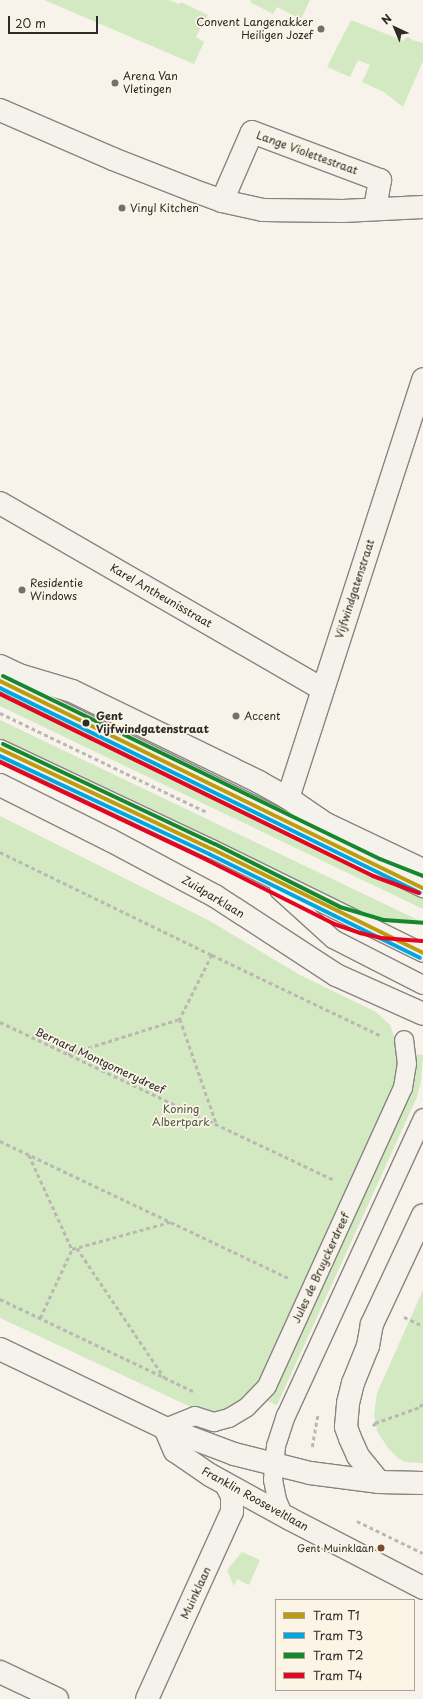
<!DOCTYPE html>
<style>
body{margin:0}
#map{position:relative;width:423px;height:1699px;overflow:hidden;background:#f7f3ea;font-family:"Playpen Sans",sans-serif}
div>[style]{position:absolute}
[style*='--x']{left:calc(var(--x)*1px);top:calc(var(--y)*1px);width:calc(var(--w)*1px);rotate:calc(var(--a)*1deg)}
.green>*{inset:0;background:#d2e9c1}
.path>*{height:2.5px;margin-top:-1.25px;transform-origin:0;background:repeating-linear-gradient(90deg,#bbb8b4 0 4px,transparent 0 7px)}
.roads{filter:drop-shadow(1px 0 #878581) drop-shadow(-1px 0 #878581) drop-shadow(0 1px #878581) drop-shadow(0 -1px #878581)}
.service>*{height:18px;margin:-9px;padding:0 9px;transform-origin:9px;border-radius:9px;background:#f5f2ec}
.minor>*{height:22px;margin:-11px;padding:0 11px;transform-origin:11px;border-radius:11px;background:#f5f2ec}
.tertiary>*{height:22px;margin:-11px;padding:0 11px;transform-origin:11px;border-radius:11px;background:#f5f2ec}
.tram-1>*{height:4px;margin:-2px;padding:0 2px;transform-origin:2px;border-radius:2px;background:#bf9c0d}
.tram-2>*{height:4px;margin:-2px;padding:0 2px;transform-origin:2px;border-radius:2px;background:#00a6e2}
.tram-3>*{height:4px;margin:-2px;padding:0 2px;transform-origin:2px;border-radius:2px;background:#15882e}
.tram-4>*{height:4px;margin:-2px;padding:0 2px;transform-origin:2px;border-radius:2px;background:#e40521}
.dots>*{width:11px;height:11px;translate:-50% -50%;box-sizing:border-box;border:2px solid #fcf5e5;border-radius:50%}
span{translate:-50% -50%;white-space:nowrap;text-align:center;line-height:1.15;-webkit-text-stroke:3.5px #fcf5e5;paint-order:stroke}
.bus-label{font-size:10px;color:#2b2b2b}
.right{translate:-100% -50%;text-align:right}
.poi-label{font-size:11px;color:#2b2b2b}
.left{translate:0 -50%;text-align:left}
.street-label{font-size:11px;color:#2b2b2b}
.stop-label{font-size:11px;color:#2b2b2b;font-weight:700}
.park-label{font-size:11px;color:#4d5848}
.legend{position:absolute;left:275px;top:1599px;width:140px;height:92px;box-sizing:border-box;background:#fcf5e5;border:1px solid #a8a49b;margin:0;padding:5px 7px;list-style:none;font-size:12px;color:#2b2b2b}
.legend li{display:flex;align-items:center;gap:8px;height:20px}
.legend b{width:20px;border:1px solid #a8a49b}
.north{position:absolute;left:375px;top:8px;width:40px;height:40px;-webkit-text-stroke:3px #fcf5e5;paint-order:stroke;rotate:316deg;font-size:11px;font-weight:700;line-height:16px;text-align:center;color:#2b2b2b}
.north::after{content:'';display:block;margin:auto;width:14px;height:18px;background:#2b2b2b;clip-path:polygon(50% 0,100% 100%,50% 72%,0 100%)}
.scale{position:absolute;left:8px;top:16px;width:90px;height:18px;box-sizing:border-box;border:2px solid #2b2b2b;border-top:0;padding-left:5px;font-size:12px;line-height:14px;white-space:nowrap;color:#2b2b2b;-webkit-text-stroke:3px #fcf5e5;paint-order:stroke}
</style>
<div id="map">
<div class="green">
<div style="clip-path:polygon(44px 0,169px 0,179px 4px,181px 2px,208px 15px,196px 37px,204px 42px,194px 64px)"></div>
<div style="clip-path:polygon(251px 0,310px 0,301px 19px,277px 7px,273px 14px,250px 2px)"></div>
<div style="clip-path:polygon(351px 20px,404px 41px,405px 38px,409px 37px,412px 40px,423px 43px,423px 61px,403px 107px,384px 92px,362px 82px,370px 65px,358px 60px,350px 77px,327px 67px)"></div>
<div style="clip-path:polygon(0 691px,284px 829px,423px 894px,423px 909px,0 706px)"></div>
<div style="clip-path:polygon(0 720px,418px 920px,417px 922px,373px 917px,342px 905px,0 740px)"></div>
<div style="clip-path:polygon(0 816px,210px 921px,300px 975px,376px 1012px,390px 1025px,398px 1047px,399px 1068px,393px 1091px,262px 1381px,255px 1390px,228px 1410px,205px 1412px,195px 1409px,0 1318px)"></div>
<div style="clip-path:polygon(414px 1054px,423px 1055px,421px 1081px,417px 1097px,277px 1405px,267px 1401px,275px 1389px)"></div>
<div style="clip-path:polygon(423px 1290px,423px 1463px,405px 1462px,398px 1458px,388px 1448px,377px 1431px,374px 1415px,377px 1393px)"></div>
<div style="clip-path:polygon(242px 1552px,260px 1560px,249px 1585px,237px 1579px,234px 1586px,227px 1570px)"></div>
</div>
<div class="path">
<div style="--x:0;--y:713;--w:229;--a:25.6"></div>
<div style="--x:0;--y:852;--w:236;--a:25.9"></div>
<div style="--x:212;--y:955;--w:186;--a:25.5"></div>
<div style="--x:212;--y:955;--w:72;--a:116.6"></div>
<div style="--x:180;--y:1019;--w:112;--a:70.8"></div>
<div style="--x:0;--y:1022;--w:369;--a:25.3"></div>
<div style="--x:68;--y:1054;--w:117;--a:-17.4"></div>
<div style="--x:0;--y:1141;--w:320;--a:25.4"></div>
<div style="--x:29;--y:1155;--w:103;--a:65.4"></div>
<div style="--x:77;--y:1248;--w:156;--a:56"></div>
<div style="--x:0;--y:1299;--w:214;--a:25.5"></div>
<div style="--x:404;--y:1317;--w:21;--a:25"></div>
<div style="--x:40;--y:1318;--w:76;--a:-65.1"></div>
<div style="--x:72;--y:1249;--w:102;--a:-15.4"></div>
<div style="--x:373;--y:1426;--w:4;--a:-56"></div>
<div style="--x:375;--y:1423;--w:48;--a:-19.6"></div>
<div style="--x:420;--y:1407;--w:7;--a:-63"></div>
<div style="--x:312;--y:1447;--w:34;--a:-80"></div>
<div style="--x:357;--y:1521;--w:73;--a:25.9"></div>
</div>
<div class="roads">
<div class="service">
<div style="--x:0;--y:681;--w:471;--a:26.1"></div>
<div style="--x:0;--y:749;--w:234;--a:25.3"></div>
<div style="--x:212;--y:849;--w:235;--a:26.2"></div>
<div style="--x:279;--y:890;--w:73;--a:42.2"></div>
<div style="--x:333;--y:939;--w:101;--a:27.1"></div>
<div style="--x:165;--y:1428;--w:32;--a:-22"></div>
<div style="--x:195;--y:1416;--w:20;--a:18"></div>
<div style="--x:214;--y:1422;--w:16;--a:-15"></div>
<div style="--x:229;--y:1418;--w:21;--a:-31"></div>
<div style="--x:247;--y:1407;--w:29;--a:-46"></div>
<div style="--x:267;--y:1386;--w:328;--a:-65.5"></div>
<div style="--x:403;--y:1088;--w:24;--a:-81"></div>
<div style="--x:407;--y:1064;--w:24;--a:-97"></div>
<div style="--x:284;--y:1516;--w:17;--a:-114"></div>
<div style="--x:277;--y:1500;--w:20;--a:-101"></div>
<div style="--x:273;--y:1480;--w:34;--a:-85"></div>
<div style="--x:276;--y:1446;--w:32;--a:-72"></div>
<div style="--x:286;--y:1416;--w:328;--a:-65.3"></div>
</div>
<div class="minor">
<div style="--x:222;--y:201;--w:75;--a:-66.5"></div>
<div style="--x:252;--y:132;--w:137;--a:20.6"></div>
<div style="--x:380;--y:180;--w:29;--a:100"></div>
<div style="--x:0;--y:503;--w:372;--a:30"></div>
<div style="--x:0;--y:666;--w:21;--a:25"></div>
<div style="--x:19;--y:675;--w:55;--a:16.8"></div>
<div style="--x:72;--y:691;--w:208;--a:25.9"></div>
<div style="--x:259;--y:782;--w:33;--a:29"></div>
<div style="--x:288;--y:798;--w:46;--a:34.4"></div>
<div style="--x:326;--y:824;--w:107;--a:25.4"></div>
<div style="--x:288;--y:798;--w:440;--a:-72.1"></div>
<div style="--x:0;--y:1672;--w:63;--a:25.3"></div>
<div style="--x:147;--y:1699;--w:205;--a:-65.6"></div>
<div style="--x:232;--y:1512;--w:16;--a:-90"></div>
<div style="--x:232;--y:1496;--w:13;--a:-117"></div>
</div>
<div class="tertiary">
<div style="--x:0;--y:110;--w:123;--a:23.4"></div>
<div style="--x:113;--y:159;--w:85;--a:21.4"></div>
<div style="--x:192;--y:190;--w:32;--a:20"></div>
<div style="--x:222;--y:201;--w:42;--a:12.4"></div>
<div style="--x:263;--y:210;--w:80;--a:0.7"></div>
<div style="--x:343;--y:211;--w:80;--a:-2.9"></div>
<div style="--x:0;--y:785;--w:123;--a:26.6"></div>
<div style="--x:110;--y:840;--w:119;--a:28.1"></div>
<div style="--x:215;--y:896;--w:145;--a:33.1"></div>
<div style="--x:336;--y:975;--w:95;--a:24.1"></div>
<div style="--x:0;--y:1349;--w:183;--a:25.6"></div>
<div style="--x:165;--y:1428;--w:74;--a:20.6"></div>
<div style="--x:234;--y:1454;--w:78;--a:14"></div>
<div style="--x:310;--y:1473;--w:70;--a:7.4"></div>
<div style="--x:379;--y:1482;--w:44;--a:1.3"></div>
<div style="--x:165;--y:1428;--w:25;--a:67"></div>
<div style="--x:175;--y:1451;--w:42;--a:34.4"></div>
<div style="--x:210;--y:1475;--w:91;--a:28.8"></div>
<div style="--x:290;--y:1519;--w:150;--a:27.4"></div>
<div style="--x:379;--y:1482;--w:33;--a:-129"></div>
<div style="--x:358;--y:1456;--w:20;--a:-114"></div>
<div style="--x:350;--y:1438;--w:12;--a:-110"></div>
<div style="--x:346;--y:1427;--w:24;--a:-85"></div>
<div style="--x:348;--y:1403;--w:21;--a:-76"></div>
<div style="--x:353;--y:1383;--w:40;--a:-68"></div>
<div style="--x:368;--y:1346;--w:22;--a:-80"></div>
<div style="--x:372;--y:1324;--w:120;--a:-64.9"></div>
</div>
</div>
<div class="tram-1">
<div style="--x:0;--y:681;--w:471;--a:26.1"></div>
<div style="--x:0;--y:749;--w:234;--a:25.3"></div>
<div style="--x:212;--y:849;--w:235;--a:26.2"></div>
</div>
<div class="tram-2">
<div style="--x:0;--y:688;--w:467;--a:26"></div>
<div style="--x:0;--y:756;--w:231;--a:25.1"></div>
<div style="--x:209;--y:854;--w:235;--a:26.2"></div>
</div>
<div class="tram-3">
<div style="--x:3;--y:676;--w:419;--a:25.9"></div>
<div style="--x:380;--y:859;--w:46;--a:21.6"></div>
<div style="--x:3;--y:744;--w:234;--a:25.3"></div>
<div style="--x:215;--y:844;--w:140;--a:26.7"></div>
<div style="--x:340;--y:907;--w:46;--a:16.5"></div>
<div style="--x:384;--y:920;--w:39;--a:4"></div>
</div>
<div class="tram-4">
<div style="--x:0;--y:694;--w:415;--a:26"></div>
<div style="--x:373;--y:876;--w:49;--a:20.3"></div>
<div style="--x:0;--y:762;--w:229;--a:25.3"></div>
<div style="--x:207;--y:860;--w:142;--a:26.7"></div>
<div style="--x:334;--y:924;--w:28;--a:19"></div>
<div style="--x:360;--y:933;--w:22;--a:13"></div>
<div style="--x:381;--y:938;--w:41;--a:4.2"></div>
</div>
<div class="dots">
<div style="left:321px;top:29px;background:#72716e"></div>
<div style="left:115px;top:83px;background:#72716e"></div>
<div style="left:122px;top:208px;background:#72716e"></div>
<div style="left:22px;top:590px;background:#72716e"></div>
<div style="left:236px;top:716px;background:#72716e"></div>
<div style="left:86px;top:723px;background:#2b2b2b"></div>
<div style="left:381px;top:1548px;background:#7a4b2a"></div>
</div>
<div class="bus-label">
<span class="right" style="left:374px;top:1548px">Gent Muinklaan</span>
</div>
<div class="poi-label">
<span class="right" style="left:313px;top:29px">Convent Langenakker<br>Heiligen Jozef</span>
<span class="left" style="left:123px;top:83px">Arena Van<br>Vletingen</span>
<span class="left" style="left:130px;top:208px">Vinyl Kitchen</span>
<span class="left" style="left:30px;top:590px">Residentie<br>Windows</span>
<span class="left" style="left:244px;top:716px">Accent</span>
</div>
<div class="street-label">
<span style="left:307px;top:153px;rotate:20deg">Lange Violettestraat</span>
<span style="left:355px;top:589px;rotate:-72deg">Vijfwindgatenstraat</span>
<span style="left:161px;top:596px;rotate:30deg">Karel Antheunisstraat</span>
<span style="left:213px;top:897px;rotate:31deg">Zuidparklaan</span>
<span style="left:100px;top:1061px;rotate:25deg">Bernard Montgomerydreef</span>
<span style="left:321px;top:1268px;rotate:-65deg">Jules de Bruyckerdreef</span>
<span style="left:255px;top:1499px;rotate:29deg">Franklin Rooseveltlaan</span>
<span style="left:196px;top:1593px;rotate:-65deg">Muinklaan</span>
</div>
<div class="stop-label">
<span class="left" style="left:96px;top:723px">Gent<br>Vijfwindgatenstraat</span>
</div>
<div class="park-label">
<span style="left:181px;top:1116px">Koning<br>Albertpark</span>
</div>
<ul class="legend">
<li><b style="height:5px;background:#bf9c0d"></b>Tram T1</li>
<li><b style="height:5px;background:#00a6e2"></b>Tram T3</li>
<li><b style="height:5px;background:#15882e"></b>Tram T2</li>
<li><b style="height:5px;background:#e40521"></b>Tram T4</li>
</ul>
<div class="north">N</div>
<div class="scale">20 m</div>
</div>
